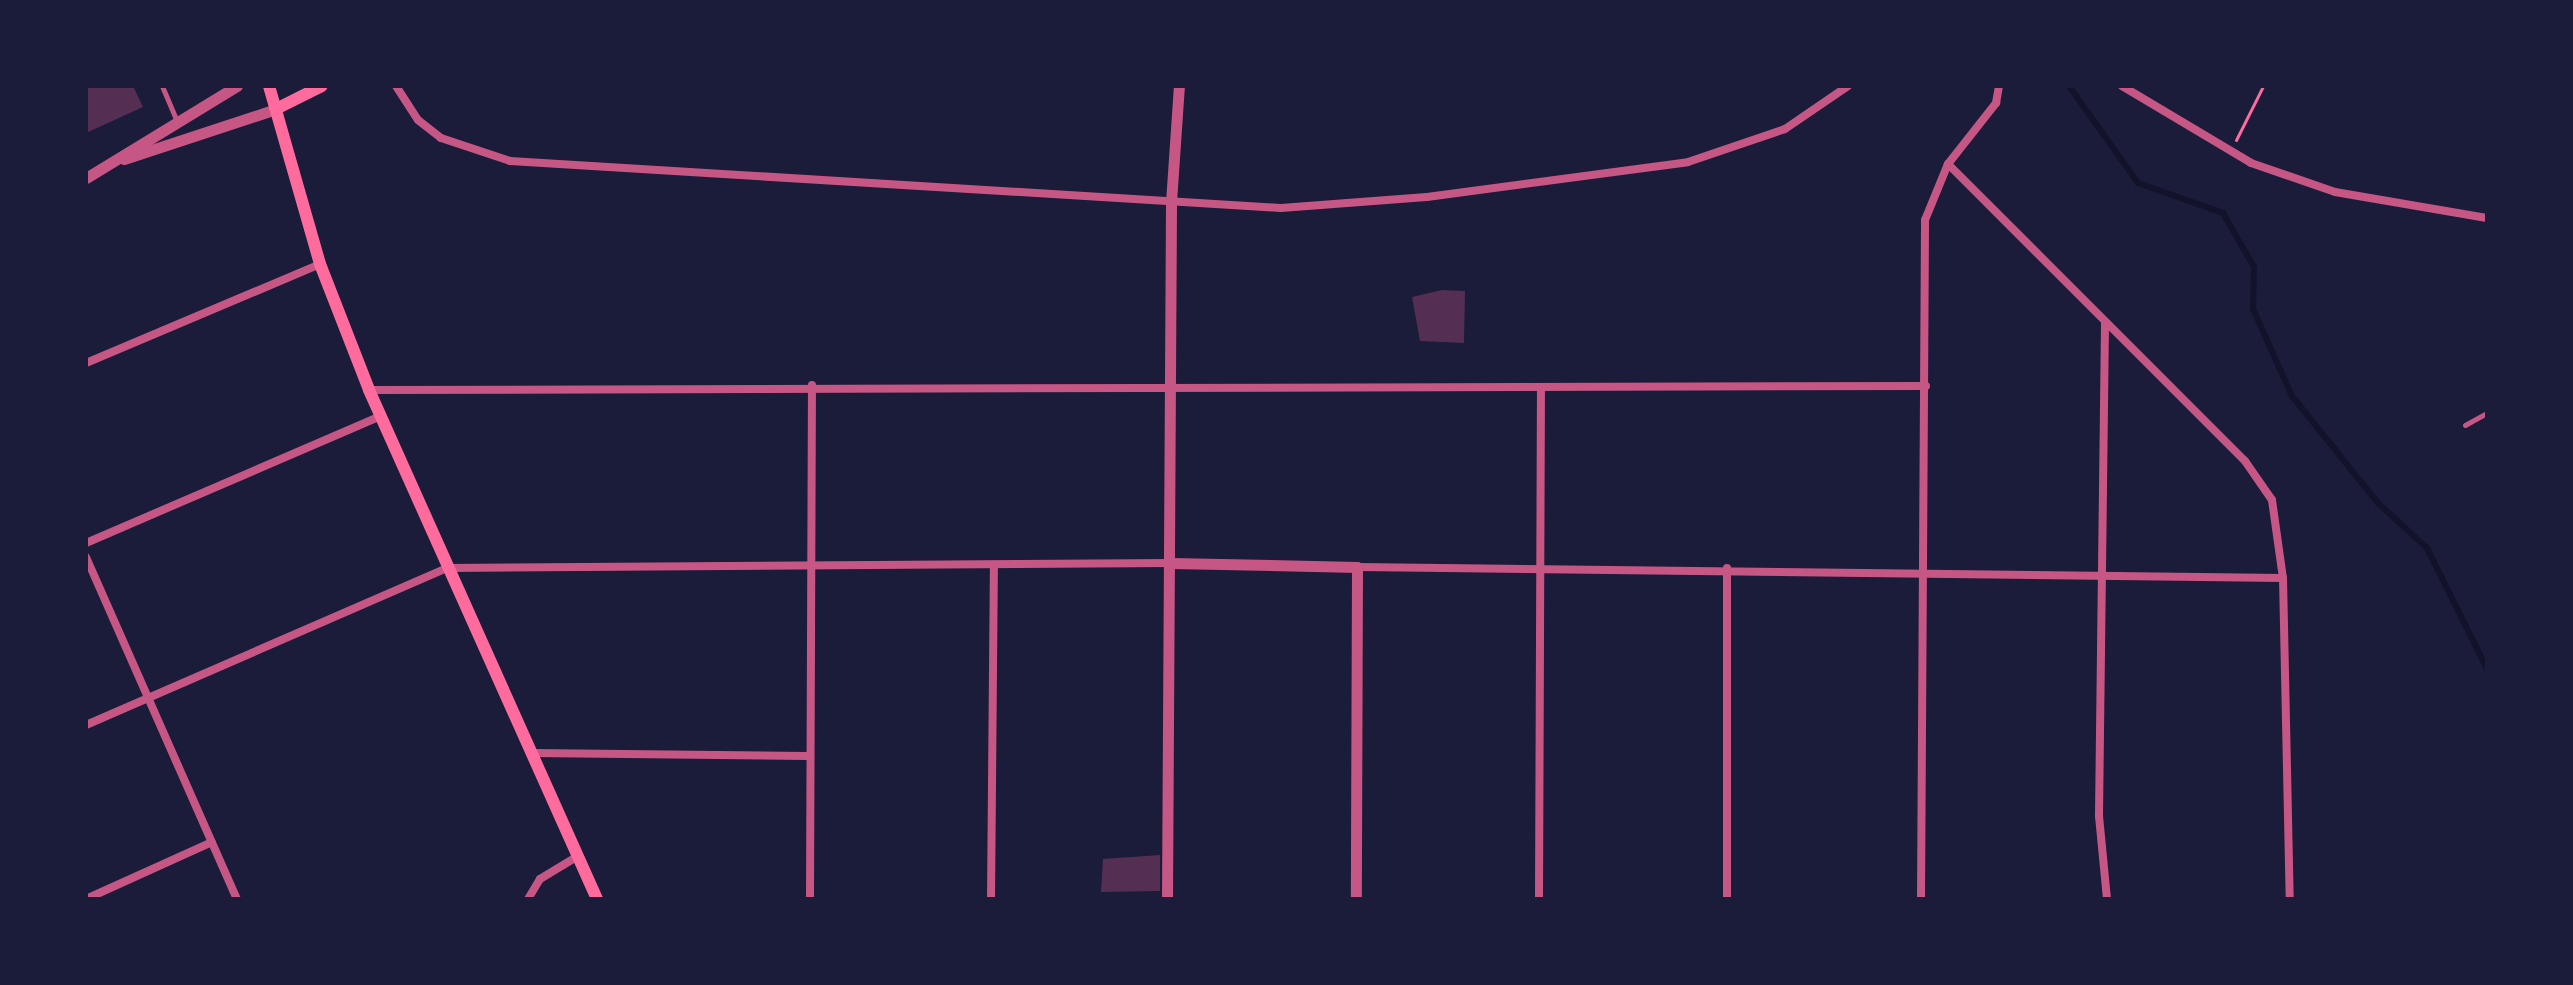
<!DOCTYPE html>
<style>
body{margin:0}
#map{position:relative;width:2573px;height:985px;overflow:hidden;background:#1b1b3a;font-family:"Public Sans",sans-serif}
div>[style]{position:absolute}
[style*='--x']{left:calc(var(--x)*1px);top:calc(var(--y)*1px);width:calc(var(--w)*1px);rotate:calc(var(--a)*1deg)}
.stream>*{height:6px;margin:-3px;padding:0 3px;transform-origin:3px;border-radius:3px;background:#12122b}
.building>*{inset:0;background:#542f53}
.path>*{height:3px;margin:-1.5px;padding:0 1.5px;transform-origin:1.5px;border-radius:1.5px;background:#ff6b9d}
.service>*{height:5px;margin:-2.5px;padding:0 2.5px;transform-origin:2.5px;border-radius:2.5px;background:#c65784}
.minor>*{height:8px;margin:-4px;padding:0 4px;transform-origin:4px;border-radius:4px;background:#c65784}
.tertiary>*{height:11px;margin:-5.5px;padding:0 5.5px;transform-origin:5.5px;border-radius:5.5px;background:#c65784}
.secondary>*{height:12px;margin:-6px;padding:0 6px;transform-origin:6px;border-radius:6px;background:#ff6b9d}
span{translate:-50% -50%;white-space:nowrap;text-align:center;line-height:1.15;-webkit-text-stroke:6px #1b1b3a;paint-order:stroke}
.frame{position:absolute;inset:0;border:88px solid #1b1b3a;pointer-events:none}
</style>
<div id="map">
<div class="stream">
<div style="--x:2069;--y:86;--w:119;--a:54.6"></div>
<div style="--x:2138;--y:183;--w:90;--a:19.4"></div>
<div style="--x:2223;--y:213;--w:62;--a:60.1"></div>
<div style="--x:2254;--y:267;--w:42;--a:91.4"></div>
<div style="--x:2253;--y:309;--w:95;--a:65.9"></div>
<div style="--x:2292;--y:396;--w:137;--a:51.2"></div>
<div style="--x:2378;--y:503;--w:67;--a:42.6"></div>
<div style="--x:2427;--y:548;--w:135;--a:63.6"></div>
</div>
<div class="building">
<div style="clip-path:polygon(86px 86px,133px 86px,143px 107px,86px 133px)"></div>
<div style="clip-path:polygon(1442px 290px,1465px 291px,1464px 343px,1420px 341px,1412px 297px)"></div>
<div style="clip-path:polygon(1160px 855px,1160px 891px,1101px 892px,1103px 859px)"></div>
</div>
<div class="path">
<div style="--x:2236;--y:140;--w:60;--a:-63.4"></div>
</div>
<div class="service">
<div style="--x:162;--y:86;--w:39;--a:67"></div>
<div style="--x:2465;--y:425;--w:25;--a:-29"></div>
</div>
<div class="minor">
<div style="--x:396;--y:86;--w:40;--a:57.1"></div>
<div style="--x:418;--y:120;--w:29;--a:38"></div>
<div style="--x:441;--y:138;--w:73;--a:18.4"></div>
<div style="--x:510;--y:161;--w:772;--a:3.49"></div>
<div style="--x:1281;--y:208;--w:146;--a:-4.3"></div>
<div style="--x:1427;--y:197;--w:263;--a:-7.6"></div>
<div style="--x:1688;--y:162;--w:102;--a:-18.8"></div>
<div style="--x:1785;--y:129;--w:76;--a:-34.3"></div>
<div style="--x:2122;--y:86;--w:150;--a:30.8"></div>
<div style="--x:2251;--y:163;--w:89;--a:19"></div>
<div style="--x:2335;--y:192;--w:154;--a:9.7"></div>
<div style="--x:1948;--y:164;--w:420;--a:45"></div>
<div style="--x:2245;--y:461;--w:47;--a:55.3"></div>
<div style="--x:2272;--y:500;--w:79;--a:82"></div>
<div style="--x:2283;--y:578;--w:321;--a:88.8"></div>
<div style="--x:2105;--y:324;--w:492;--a:90.7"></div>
<div style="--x:2099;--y:816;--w:83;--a:84.5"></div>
<div style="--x:86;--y:363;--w:254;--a:-22.9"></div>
<div style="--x:369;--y:390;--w:1557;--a:-0.15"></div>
<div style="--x:86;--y:543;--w:321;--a:-23.3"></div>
<div style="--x:86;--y:557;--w:374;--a:66.2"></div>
<div style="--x:1357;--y:567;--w:926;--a:0.68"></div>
<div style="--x:86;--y:725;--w:394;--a:-23.5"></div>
<div style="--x:447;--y:568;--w:724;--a:-0.4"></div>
<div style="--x:532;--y:753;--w:275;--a:0.6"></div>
<div style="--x:86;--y:899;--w:138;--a:-24.3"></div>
<div style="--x:528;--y:899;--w:23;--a:-59"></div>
<div style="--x:540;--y:879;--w:44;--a:-31.2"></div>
<div style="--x:810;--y:899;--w:514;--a:-89.78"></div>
<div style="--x:991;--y:899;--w:334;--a:-89.5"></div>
<div style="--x:1539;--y:899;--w:511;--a:-89.78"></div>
<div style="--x:1727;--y:899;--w:331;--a:-90"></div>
<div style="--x:1921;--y:899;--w:679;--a:-89.66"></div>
<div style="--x:1925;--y:220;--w:61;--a:-67.7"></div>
<div style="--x:1948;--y:164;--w:78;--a:-51.8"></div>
<div style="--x:1996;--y:103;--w:17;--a:-80"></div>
</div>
<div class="tertiary">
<div style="--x:124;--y:159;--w:160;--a:-18.2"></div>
<div style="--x:86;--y:178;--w:177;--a:-31.4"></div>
<div style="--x:1171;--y:563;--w:186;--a:1.2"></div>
<div style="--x:1357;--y:567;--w:332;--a:90.2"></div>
<div style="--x:1167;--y:899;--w:697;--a:-89.67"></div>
<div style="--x:1171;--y:202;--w:116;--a:-86.1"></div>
</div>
<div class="secondary">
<div style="--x:269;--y:86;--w:185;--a:74"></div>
<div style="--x:320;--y:264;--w:135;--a:68.7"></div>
<div style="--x:369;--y:390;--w:558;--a:65.87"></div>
<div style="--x:276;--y:109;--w:51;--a:-26.6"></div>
</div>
<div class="frame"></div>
</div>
